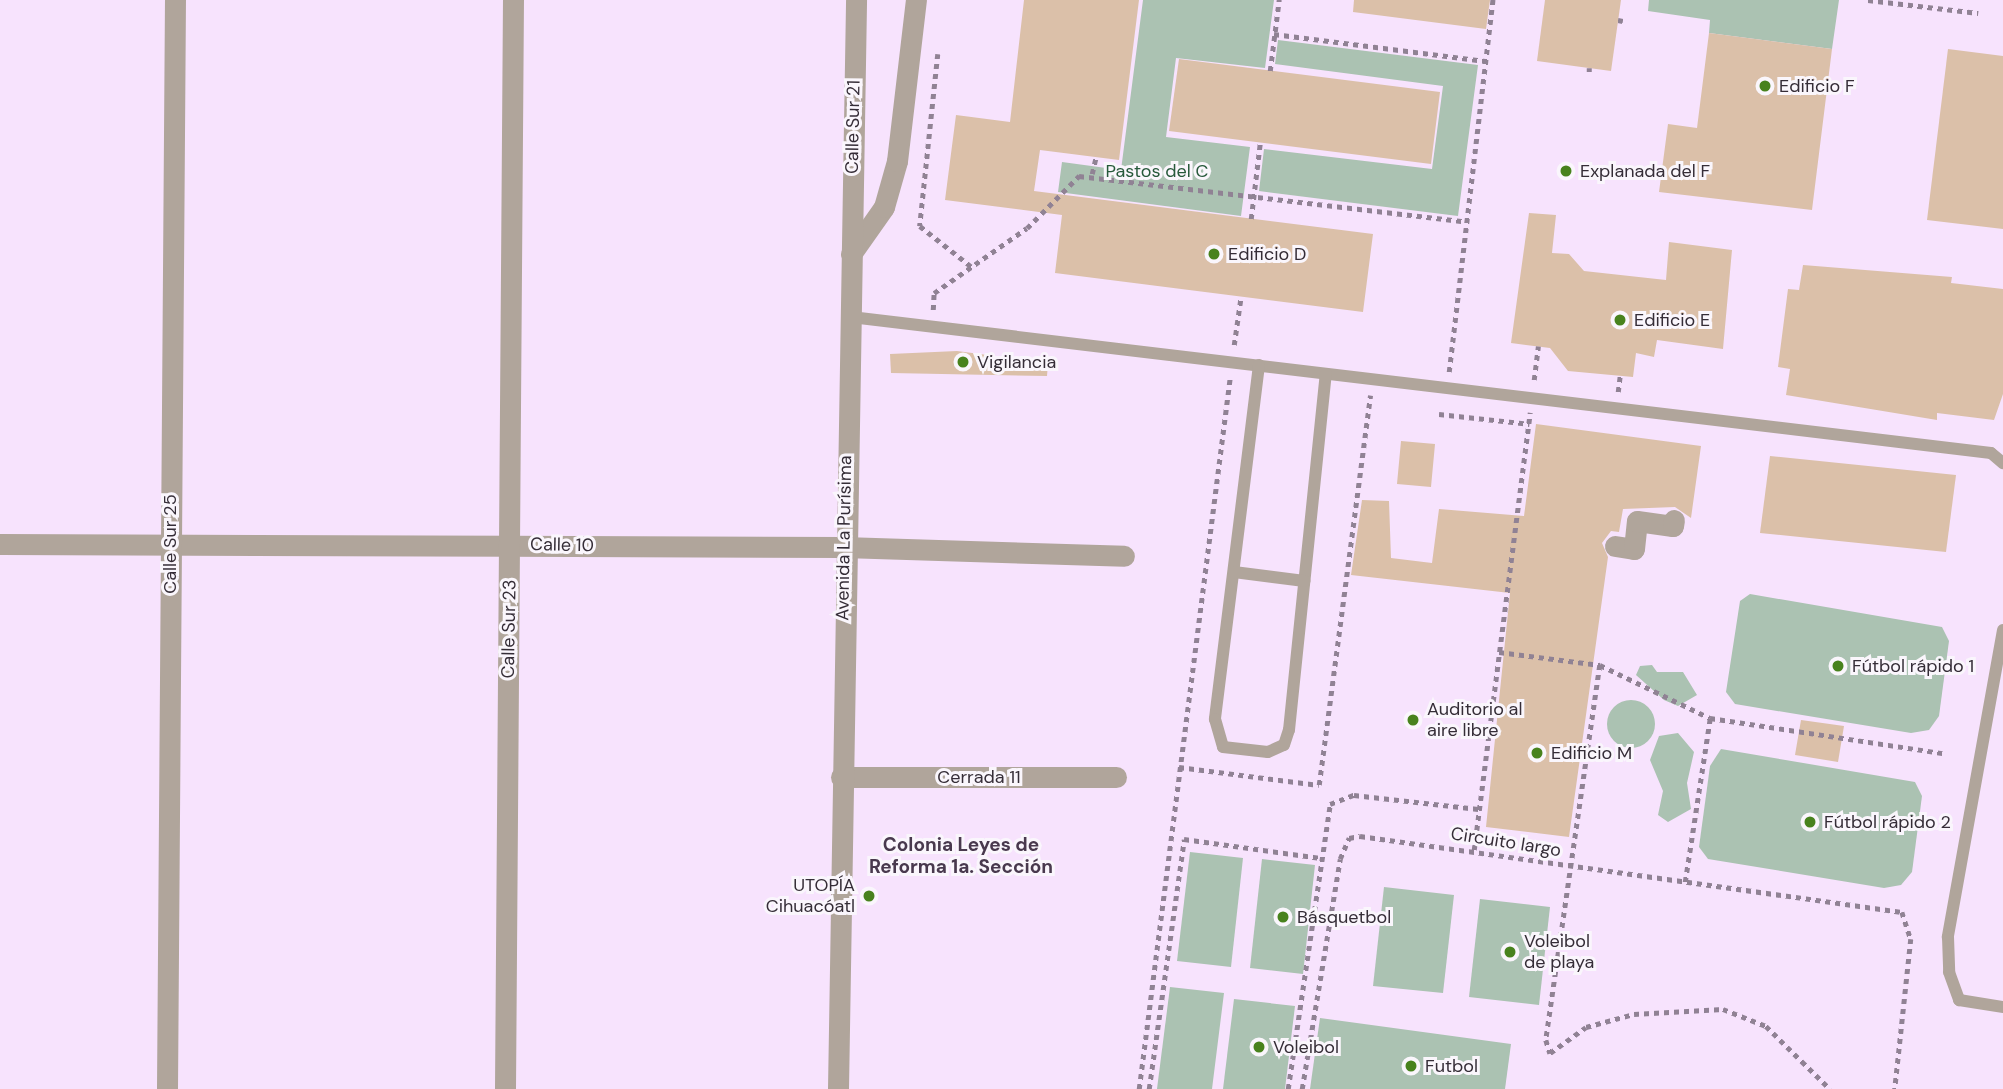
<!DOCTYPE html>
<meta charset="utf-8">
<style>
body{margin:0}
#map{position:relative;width:2003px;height:1089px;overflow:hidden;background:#f7e3fd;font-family:"DM Sans",sans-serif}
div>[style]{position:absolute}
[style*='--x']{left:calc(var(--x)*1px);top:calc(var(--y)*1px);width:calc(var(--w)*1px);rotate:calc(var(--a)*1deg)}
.green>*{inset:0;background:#abc2b2}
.round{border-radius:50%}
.building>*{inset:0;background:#dbc0a9}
.path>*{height:4.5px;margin-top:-2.25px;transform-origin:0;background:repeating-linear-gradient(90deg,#908294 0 5px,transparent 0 10px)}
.lane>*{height:12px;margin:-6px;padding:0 6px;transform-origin:6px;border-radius:6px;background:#b0a59b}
.street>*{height:21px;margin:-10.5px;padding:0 10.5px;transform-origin:10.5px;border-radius:10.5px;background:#b0a59b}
.dots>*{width:19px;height:19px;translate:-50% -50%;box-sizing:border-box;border:4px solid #faf6fc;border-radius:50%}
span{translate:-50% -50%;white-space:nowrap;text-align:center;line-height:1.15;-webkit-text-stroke:6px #faf6fc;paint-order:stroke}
.poi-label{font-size:18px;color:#352d37}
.left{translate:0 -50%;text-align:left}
.right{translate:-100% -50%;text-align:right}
.street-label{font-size:18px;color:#352d37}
.park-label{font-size:18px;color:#27593b}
.neighbourhood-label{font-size:19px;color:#49394e;font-weight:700}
</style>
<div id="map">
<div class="green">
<div style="clip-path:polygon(1143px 0,1274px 0,1265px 68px,1176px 58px,1166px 137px,1250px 147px,1241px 216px,1058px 192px,1062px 162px,1121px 170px)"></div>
<div style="clip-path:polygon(1649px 0,1839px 0,1832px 49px,1709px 33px,1710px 20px,1648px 11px)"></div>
<div style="clip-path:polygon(1278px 40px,1478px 65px,1458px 216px,1259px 191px,1264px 149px,1432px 169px,1443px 86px,1275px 64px)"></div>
<div style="clip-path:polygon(1750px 594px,1942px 627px,1949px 641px,1939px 716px,1929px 730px,1911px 733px,1735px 704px,1726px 692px,1740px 601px)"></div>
<div style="clip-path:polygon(1652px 665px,1657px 672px,1683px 672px,1697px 695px,1678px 706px,1664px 700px,1636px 675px,1640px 666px)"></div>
<div class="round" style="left:1607px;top:700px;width:48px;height:48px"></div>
<div style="clip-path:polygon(1678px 733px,1694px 752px,1687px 783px,1691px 809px,1668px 822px,1658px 815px,1663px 791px,1650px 760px,1659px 736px)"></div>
<div style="clip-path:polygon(1721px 749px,1915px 782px,1922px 796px,1912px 872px,1901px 885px,1884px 888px,1708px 859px,1699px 847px,1710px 766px)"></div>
<div style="clip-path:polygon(1190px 852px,1243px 858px,1231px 967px,1177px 961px)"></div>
<div style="clip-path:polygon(1262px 859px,1315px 865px,1303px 974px,1250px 968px)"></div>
<div style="clip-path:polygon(1384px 887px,1454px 895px,1443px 993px,1373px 986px)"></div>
<div style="clip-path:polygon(1480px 899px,1550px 907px,1539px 1005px,1469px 997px)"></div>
<div style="clip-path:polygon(1170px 987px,1224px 993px,1212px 1089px,1157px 1089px)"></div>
<div style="clip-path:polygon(1234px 999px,1295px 1006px,1285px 1089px,1223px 1089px)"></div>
<div style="clip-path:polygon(1320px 1018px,1511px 1044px,1505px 1089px,1310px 1089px)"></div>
</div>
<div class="building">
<div style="clip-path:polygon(1024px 0,1139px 0,1119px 160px,1040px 150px,1034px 191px,1373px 234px,1363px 312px,1055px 273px,1062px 215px,945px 200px,956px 115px,1010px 122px)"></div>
<div style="clip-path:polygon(1354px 0,1490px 0,1486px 29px,1353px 12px)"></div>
<div style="clip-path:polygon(1545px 0,1621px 0,1611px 71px,1537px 61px)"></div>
<div style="clip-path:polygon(1709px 33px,1832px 49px,1812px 210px,1659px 192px,1668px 124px,1697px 128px)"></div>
<div style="clip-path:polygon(1948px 49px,2003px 56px,2003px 229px,1927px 220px)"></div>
<div style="clip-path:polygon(1179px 59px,1440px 92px,1431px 164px,1169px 131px)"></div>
<div style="clip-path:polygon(1529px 213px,1556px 215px,1552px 253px,1569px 254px,1584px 271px,1666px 280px,1669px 242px,1732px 250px,1723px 349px,1657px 340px,1654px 357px,1636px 353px,1633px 377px,1568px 371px,1550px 348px,1511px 343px)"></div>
<div style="clip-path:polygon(1803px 265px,1952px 277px,1951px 283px,2003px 289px,2003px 394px,1994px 420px,1937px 413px,1937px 420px,1786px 395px,1790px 369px,1778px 367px,1788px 289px,1799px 290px)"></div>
<div style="clip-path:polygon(957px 351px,1048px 363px,1047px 376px,891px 373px,890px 354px)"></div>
<div style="clip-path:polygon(1536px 424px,1701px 446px,1691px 518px,1675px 507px,1623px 509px,1619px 532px,1611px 531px,1602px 543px,1608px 557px,1569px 837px,1486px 827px,1510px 593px,1351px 575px,1362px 500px,1389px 501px,1391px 558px,1432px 563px,1439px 509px,1524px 516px)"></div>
<div style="clip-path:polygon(1401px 441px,1435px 444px,1431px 487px,1397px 484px)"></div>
<div style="clip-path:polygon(1770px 456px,1956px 475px,1946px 552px,1760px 533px)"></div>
<div style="clip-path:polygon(1801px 720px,1844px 726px,1838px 762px,1795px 755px)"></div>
</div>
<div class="path">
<div style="--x:1868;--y:0;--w:111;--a:6.7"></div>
<div style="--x:1618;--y:20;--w:5;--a:11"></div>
<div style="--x:1274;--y:34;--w:213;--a:7.3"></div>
<div style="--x:938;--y:54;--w:173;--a:96"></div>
<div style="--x:920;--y:226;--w:66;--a:38.3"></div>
<div style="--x:1270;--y:71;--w:72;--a:-82.8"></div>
<div style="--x:1589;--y:72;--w:4;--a:-90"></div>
<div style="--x:1092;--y:174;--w:17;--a:-77"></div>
<div style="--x:1251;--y:219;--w:77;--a:-83.2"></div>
<div style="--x:933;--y:310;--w:17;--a:-87"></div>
<div style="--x:934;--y:293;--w:113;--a:-35"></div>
<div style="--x:1027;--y:228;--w:74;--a:-45"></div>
<div style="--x:1079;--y:176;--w:387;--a:6.7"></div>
<div style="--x:1234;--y:345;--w:49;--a:-81.9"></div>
<div style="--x:1449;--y:372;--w:375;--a:-83.3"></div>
<div style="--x:1534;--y:380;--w:34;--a:-83"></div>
<div style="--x:1618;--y:392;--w:17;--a:-83"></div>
<div style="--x:1439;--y:414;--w:91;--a:6.3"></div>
<div style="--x:1499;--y:652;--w:102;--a:7.3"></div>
<div style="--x:1600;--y:665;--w:122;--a:25.7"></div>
<div style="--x:1710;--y:718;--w:235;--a:8.6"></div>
<div style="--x:1600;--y:665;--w:379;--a:98.2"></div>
<div style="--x:1546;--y:1040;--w:14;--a:73"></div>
<div style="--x:1550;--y:1053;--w:44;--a:-35.8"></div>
<div style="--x:1586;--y:1027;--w:50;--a:-15.2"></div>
<div style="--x:1634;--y:1014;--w:89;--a:-3.2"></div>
<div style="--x:1723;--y:1009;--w:46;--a:21.6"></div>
<div style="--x:1766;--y:1026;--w:90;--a:44.5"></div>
<div style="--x:1179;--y:767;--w:141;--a:7.3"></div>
<div style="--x:1319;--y:785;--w:393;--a:-82.5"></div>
<div style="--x:1474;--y:850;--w:441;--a:-82.7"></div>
<div style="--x:1685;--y:882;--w:166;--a:-81.3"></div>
<div style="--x:1139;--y:1089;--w:717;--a:-82.71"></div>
<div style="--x:1149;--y:1089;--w:252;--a:-82"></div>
<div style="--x:1184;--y:839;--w:138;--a:7.9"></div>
<div style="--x:1288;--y:1089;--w:288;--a:-81.6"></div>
<div style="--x:1330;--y:804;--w:26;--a:-21"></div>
<div style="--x:1354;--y:795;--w:125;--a:6.4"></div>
<div style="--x:1302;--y:1089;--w:233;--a:-80.6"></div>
<div style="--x:1340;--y:859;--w:23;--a:-67"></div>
<div style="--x:1349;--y:838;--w:11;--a:-10"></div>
<div style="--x:1360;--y:836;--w:547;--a:7.98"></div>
<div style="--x:1902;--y:912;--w:28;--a:72"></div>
<div style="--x:1911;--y:939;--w:151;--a:96.1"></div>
</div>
<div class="lane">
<div style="--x:851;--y:317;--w:1148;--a:6.8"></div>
<div style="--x:1991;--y:453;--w:16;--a:40"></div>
<div style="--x:1259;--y:365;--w:357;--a:97.1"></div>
<div style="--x:1215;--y:719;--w:29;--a:74"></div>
<div style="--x:1223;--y:747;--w:45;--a:6.3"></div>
<div style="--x:1268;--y:752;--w:17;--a:-24"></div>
<div style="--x:1284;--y:745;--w:16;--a:-72"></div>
<div style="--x:1289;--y:730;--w:358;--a:-84.1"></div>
<div style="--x:1234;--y:572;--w:71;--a:7.3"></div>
<div style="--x:2003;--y:630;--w:312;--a:100.2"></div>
<div style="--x:1948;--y:937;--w:35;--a:88"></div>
<div style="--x:1949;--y:972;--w:30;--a:70"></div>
<div style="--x:1959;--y:1000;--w:45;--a:9"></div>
</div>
<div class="street">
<div style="--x:851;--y:254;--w:57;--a:-54.9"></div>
<div style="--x:884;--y:207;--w:48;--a:-74.2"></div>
<div style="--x:897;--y:161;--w:162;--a:-83.3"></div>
<div style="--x:0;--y:544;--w:843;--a:0.2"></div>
<div style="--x:843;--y:547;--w:281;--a:1.8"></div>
<div style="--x:1615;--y:546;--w:19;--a:9"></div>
<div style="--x:1634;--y:549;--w:28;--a:-84"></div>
<div style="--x:1637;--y:521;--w:36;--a:8"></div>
<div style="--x:1673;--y:526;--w:6;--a:-81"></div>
<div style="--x:841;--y:777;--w:275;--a:0"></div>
<div style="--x:167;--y:1089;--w:1089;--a:-89.58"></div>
<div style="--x:505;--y:1089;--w:1089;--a:-89.58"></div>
<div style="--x:838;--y:1089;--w:1089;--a:-89.05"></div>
</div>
<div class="dots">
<div style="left:1765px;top:86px;background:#48821d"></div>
<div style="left:1566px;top:171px;background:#48821d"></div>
<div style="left:1214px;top:254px;background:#48821d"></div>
<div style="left:1620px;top:320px;background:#48821d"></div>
<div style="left:963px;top:362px;background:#48821d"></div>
<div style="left:1838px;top:666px;background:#48821d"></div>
<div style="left:1413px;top:720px;background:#48821d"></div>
<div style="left:1537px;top:753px;background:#48821d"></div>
<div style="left:1810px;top:822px;background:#48821d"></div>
<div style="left:869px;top:896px;background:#48821d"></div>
<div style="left:1283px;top:917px;background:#48821d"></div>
<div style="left:1510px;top:952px;background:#48821d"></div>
<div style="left:1259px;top:1047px;background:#48821d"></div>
<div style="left:1411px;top:1066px;background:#48821d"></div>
</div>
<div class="poi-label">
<span class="left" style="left:1779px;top:86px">Edificio F</span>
<span class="left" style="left:1580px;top:171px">Explanada del F</span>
<span class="left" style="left:1228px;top:254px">Edificio D</span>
<span class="left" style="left:1634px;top:320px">Edificio E</span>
<span class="left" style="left:977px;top:362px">Vigilancia</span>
<span class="left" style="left:1852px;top:666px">Fútbol rápido 1</span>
<span class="left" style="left:1427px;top:720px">Auditorio al<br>aire libre</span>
<span class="left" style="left:1551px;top:753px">Edificio M</span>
<span class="left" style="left:1824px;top:822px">Fútbol rápido 2</span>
<span class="right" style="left:855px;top:896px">UTOPÍA<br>Cihuacóatl</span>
<span class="left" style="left:1297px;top:917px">Básquetbol</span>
<span class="left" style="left:1524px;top:952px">Voleibol<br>de playa</span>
<span class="left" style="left:1273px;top:1047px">Voleibol</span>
<span class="left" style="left:1425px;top:1066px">Futbol</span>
</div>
<div class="street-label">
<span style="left:853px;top:127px;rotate:-89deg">Calle Sur 21</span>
<span style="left:844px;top:538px;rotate:-89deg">Avenida La Purísima</span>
<span style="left:170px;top:544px;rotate:-90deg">Calle Sur 25</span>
<span style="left:562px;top:545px;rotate:1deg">Calle 10</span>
<span style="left:509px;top:629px;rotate:-89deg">Calle Sur 23</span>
<span style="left:979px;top:777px">Cerrada 11</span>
<span style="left:1506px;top:842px;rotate:9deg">Circuito largo</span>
</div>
<div class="park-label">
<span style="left:1157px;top:171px">Pastos del C</span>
</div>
<div class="neighbourhood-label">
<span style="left:961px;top:856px">Colonia Leyes de<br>Reforma 1a. Sección</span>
</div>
</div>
